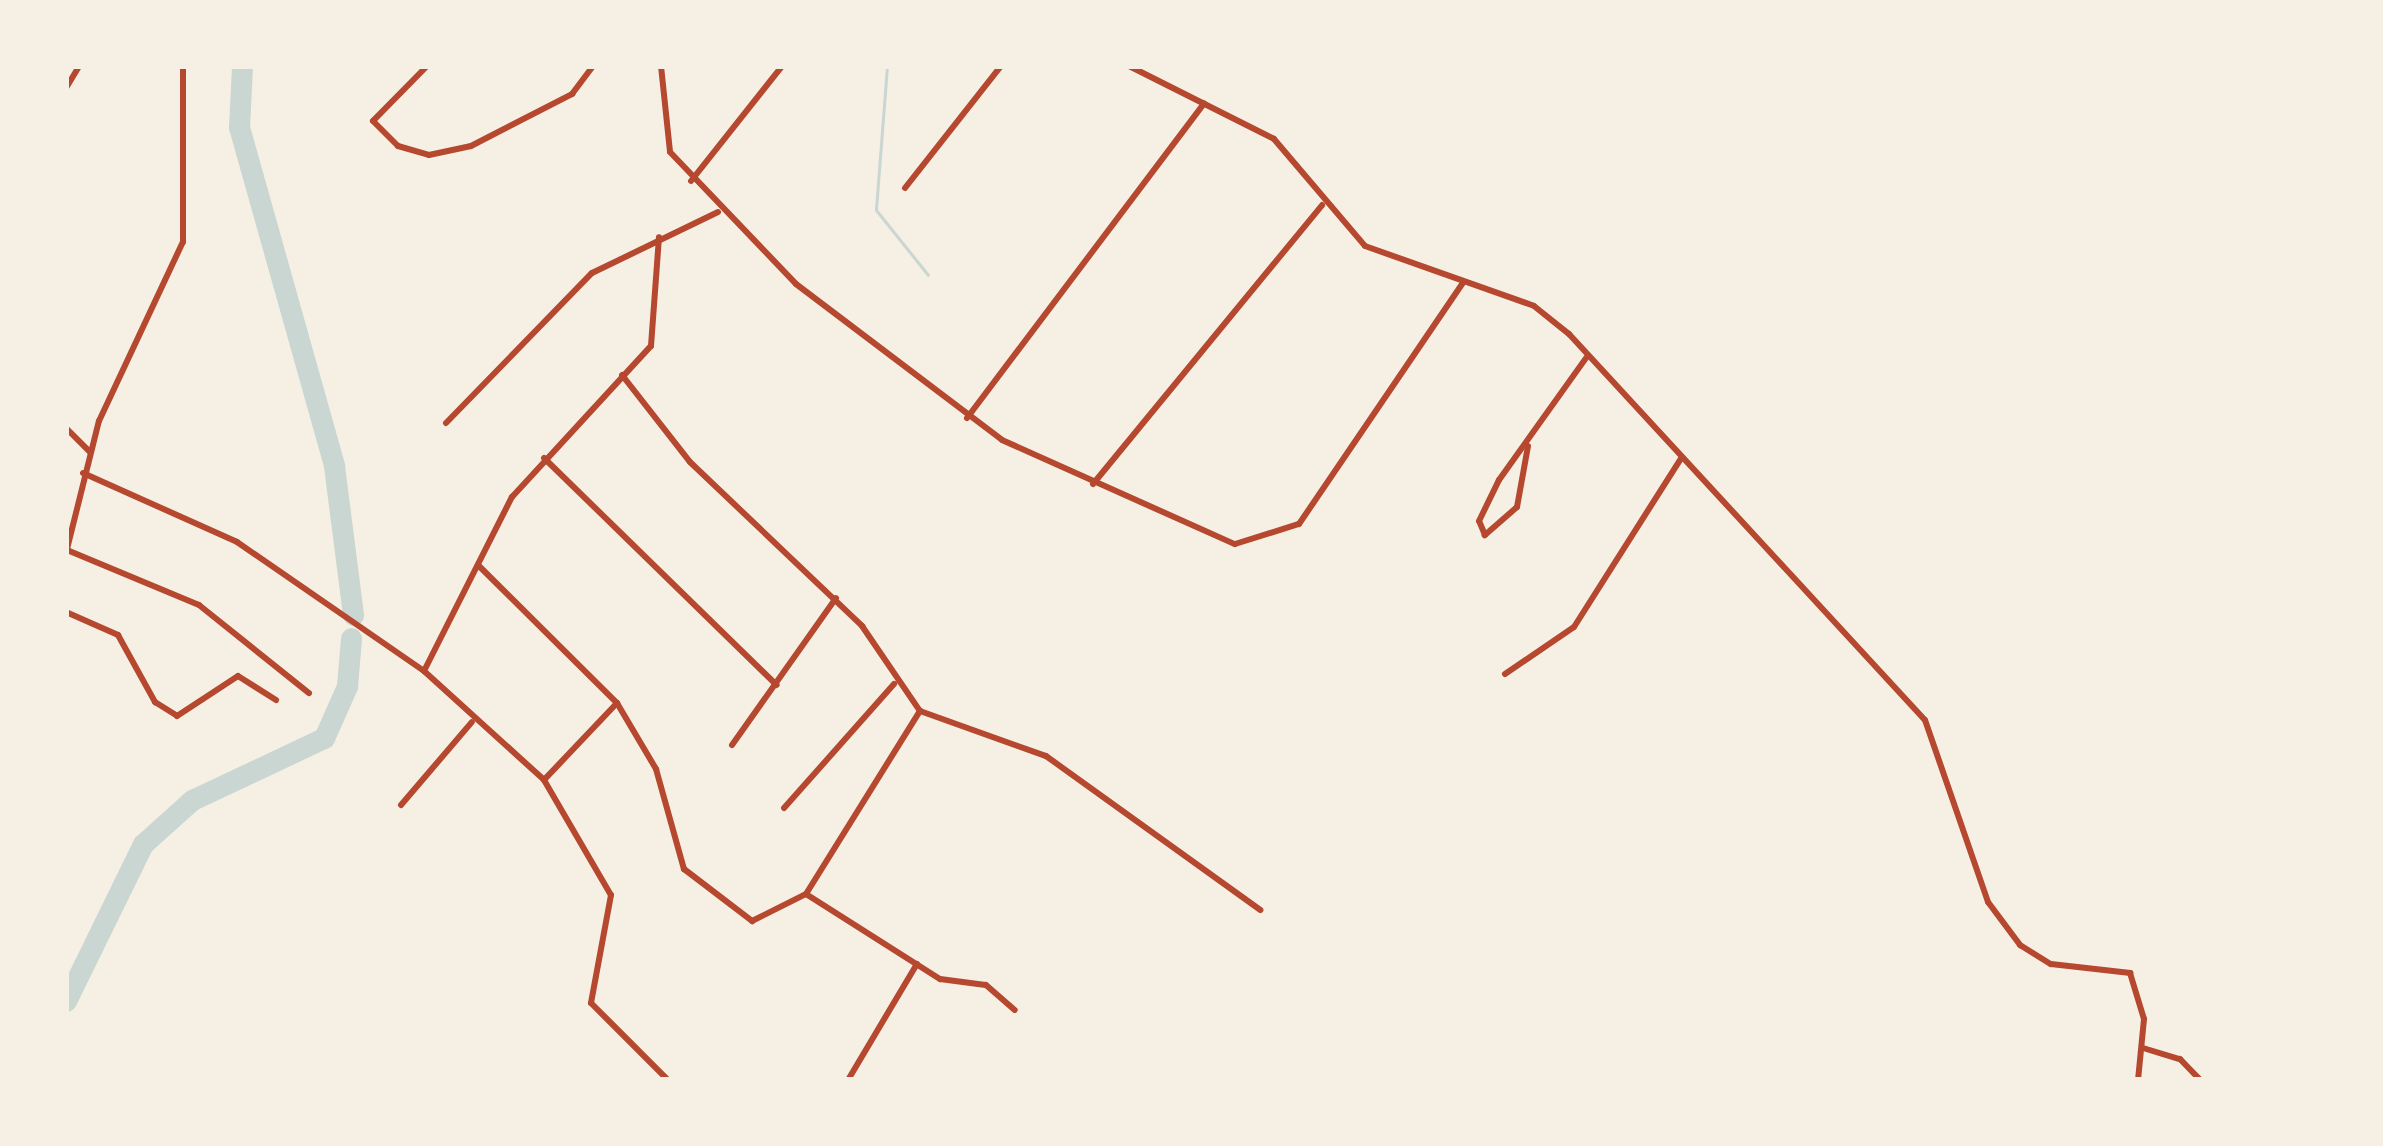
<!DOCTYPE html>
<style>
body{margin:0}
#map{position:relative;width:2383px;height:1146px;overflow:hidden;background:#f6efe4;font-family:"Public Sans",sans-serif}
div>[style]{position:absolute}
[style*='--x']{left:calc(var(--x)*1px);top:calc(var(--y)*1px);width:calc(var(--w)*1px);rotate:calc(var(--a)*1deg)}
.stream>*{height:3px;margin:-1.5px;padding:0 1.5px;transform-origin:1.5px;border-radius:1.5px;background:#c9d6d2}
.river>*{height:21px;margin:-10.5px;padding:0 10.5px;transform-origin:10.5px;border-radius:10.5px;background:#c9d6d2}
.minor>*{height:6px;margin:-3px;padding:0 3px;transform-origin:3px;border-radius:3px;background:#b5482f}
span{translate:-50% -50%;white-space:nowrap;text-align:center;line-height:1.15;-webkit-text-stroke:10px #f6efe4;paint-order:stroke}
.frame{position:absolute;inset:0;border:69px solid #f6efe4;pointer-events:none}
</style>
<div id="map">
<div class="stream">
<div style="--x:887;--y:66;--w:144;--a:94.4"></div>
<div style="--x:876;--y:210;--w:83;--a:51.3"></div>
</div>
<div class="river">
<div style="--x:242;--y:66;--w:61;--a:92.8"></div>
<div style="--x:239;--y:127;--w:352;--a:74.3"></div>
<div style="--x:334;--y:466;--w:150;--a:82.7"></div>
<div style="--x:66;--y:1001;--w:175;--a:-63.9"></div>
<div style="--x:143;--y:844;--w:66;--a:-41.9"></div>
<div style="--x:192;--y:800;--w:146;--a:-25.2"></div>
<div style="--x:324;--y:738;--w:57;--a:-66.1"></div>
<div style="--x:347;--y:686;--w:48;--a:-85.2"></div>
</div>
<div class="minor">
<div style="--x:427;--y:66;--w:77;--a:134.5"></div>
<div style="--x:373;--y:121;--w:35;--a:45"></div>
<div style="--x:398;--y:146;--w:32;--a:16"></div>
<div style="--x:429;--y:155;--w:43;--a:-12.1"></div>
<div style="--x:471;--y:146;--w:114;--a:-27.2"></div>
<div style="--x:572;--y:94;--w:35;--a:-53"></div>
<div style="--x:661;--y:66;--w:86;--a:84"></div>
<div style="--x:670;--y:152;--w:182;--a:46.3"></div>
<div style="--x:796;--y:284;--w:258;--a:37.1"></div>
<div style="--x:1002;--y:440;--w:255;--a:24.1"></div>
<div style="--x:1235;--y:544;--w:67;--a:-17.4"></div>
<div style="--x:1299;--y:524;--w:292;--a:-55.8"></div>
<div style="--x:1129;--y:66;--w:162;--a:26.7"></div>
<div style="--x:1274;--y:139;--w:140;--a:49.6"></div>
<div style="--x:1365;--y:246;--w:179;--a:19.5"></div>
<div style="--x:1534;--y:306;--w:45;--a:38.7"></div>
<div style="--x:1569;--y:334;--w:525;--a:47.32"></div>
<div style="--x:1925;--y:720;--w:193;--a:70.9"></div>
<div style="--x:1988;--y:902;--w:54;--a:53.3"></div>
<div style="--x:2020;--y:945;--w:36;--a:32"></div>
<div style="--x:2051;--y:964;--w:80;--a:6.5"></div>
<div style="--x:2130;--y:973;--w:48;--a:73.1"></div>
<div style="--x:2144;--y:1019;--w:61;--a:95.6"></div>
<div style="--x:66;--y:88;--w:26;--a:-59"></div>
<div style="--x:691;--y:181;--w:147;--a:-51.6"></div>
<div style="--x:905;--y:188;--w:155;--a:-51.8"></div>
<div style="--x:622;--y:375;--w:110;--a:52"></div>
<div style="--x:690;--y:462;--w:238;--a:43.6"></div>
<div style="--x:862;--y:626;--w:103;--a:55.7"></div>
<div style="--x:920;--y:711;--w:134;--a:19.7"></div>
<div style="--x:1046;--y:756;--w:264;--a:35.7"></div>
<div style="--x:967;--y:418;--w:394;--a:-53"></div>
<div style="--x:446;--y:423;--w:209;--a:-45.8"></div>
<div style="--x:592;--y:273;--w:140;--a:-25.8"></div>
<div style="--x:66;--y:428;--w:33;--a:45"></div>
<div style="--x:1528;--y:446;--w:62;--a:100.2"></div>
<div style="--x:1517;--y:507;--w:43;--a:138.8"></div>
<div style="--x:1485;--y:535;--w:15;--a:-113"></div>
<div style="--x:1479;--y:521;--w:46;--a:-64"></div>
<div style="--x:1499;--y:480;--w:150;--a:-54.5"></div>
<div style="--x:544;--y:458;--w:325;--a:44.3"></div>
<div style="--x:83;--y:473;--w:169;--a:24.1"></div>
<div style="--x:237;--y:542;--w:227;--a:34.6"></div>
<div style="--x:424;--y:671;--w:162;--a:42.2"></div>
<div style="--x:544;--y:780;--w:133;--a:59.8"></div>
<div style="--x:611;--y:895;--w:110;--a:100.5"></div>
<div style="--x:591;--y:1003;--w:109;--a:45"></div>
<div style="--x:1093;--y:484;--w:361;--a:-50.6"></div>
<div style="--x:67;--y:550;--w:143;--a:22.6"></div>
<div style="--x:199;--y:605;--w:141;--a:38.7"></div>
<div style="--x:66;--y:553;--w:136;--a:-76"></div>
<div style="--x:99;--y:421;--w:198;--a:-64.9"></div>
<div style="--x:183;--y:242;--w:176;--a:-90"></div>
<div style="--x:478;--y:565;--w:196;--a:44.8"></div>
<div style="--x:617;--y:703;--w:106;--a:133.5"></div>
<div style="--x:66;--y:612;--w:57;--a:23.9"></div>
<div style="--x:118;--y:635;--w:77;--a:61.1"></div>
<div style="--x:155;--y:702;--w:26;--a:32"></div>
<div style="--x:177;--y:716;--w:73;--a:-33.3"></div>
<div style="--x:238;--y:676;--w:45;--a:32.3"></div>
<div style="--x:424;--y:671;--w:195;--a:-63.2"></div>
<div style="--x:512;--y:497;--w:205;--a:-47.4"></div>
<div style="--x:651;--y:346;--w:109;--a:-85.8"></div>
<div style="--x:1505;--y:674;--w:83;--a:-34.3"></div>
<div style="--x:1574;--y:627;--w:201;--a:-57.6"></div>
<div style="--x:617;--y:703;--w:77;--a:59.4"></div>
<div style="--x:656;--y:769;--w:104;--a:74.4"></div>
<div style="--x:684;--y:869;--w:86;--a:37.4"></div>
<div style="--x:752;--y:921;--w:60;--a:-26.6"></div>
<div style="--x:806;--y:894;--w:216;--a:-58.1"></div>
<div style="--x:732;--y:745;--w:180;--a:-54.7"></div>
<div style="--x:401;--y:805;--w:109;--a:-49.5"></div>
<div style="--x:784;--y:808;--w:166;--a:-48.4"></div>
<div style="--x:806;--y:894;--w:159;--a:32.4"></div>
<div style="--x:940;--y:979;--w:46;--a:7.4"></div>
<div style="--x:986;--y:985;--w:38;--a:41"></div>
<div style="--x:2143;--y:1048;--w:39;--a:17"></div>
<div style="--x:2180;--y:1059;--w:29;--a:46"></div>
<div style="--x:848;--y:1080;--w:135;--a:-59.3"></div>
</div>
<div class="frame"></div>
</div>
